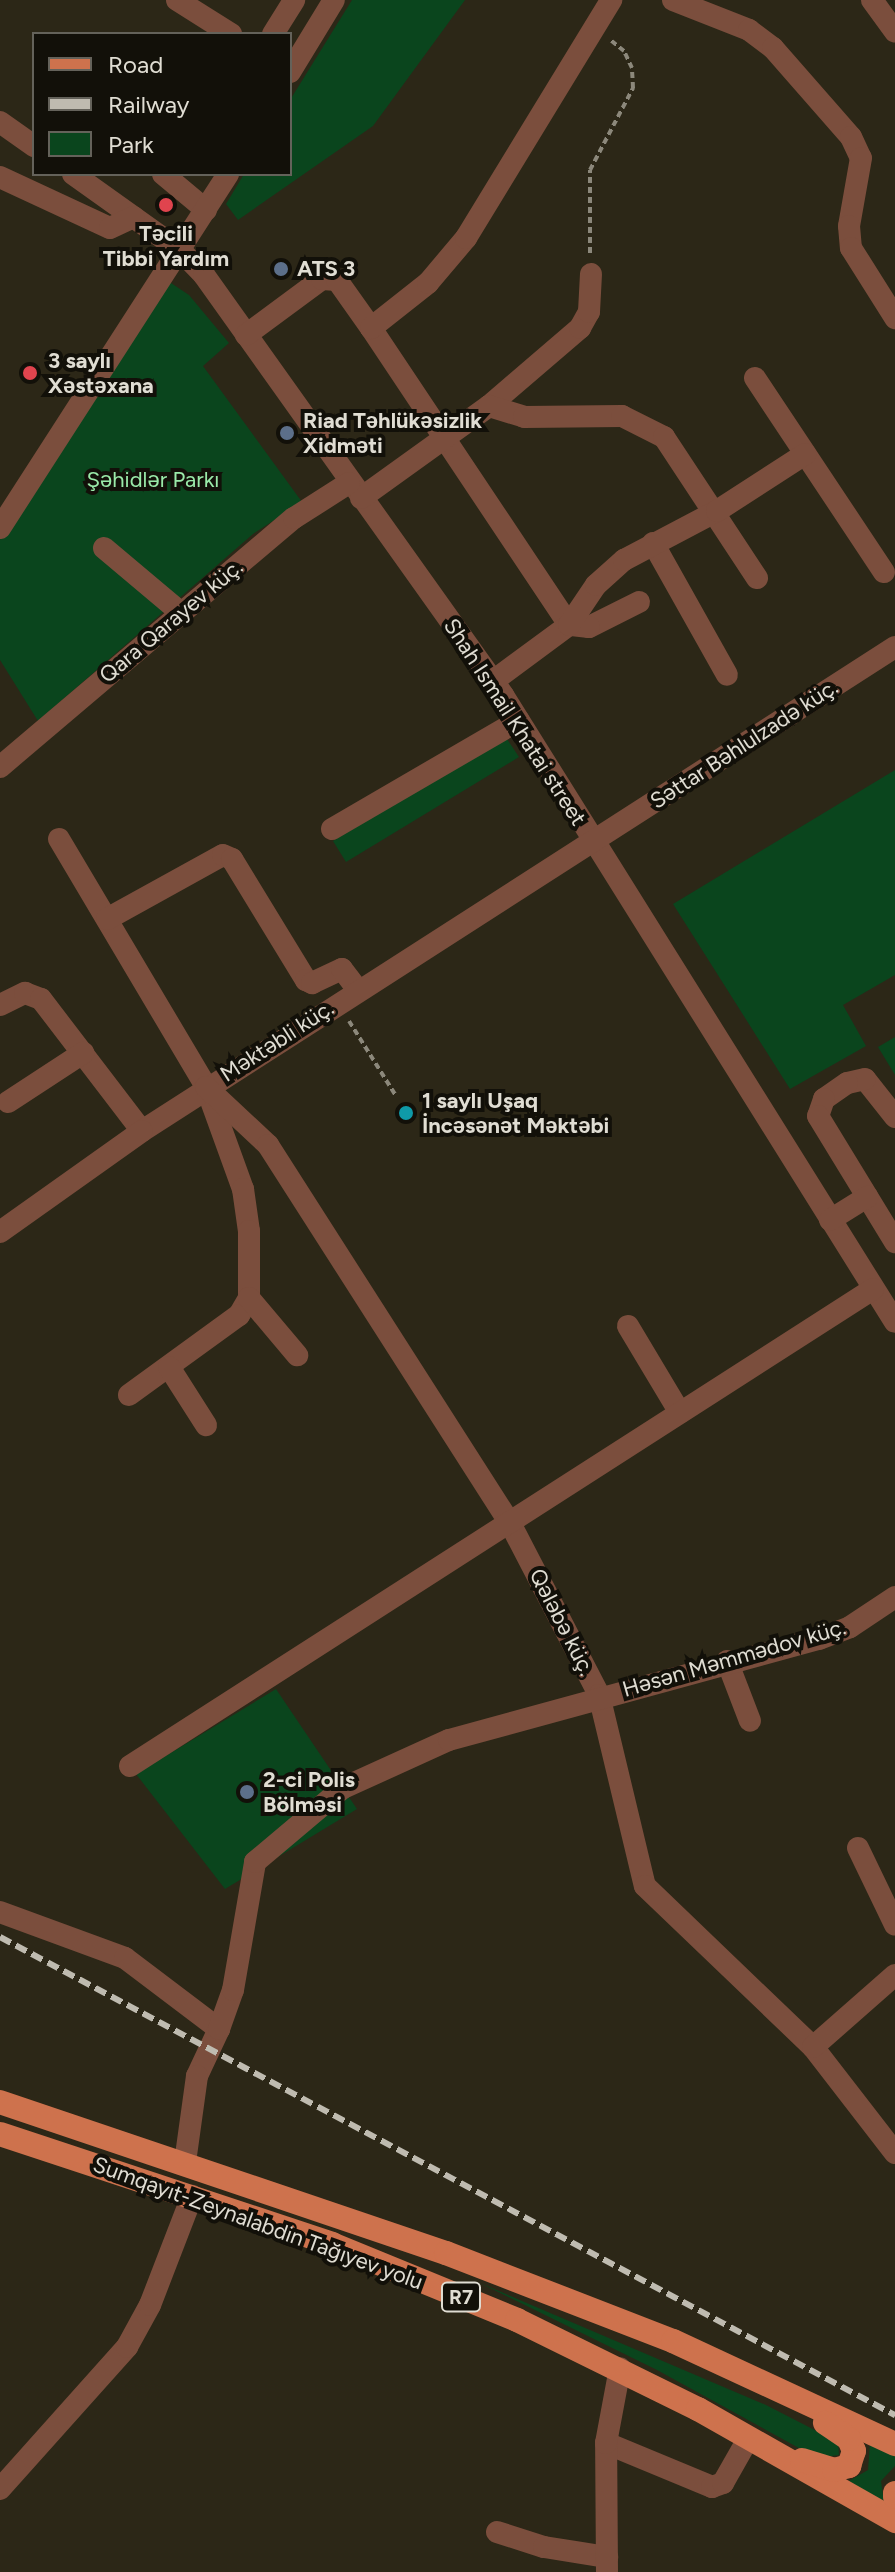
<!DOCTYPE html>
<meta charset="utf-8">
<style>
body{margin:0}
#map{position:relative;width:895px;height:2572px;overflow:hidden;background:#2c2717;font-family:Figtree,sans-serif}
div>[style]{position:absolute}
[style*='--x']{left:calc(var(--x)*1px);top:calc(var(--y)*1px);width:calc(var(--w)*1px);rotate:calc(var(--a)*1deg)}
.green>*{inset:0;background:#0a451d}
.path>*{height:4px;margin-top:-2px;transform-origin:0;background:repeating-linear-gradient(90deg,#8c887b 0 6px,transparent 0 10px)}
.minor>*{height:22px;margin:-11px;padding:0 11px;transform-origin:11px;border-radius:11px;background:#7b4e3d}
.major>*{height:24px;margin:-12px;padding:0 12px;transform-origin:12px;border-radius:12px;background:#ce724d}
.rail>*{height:6px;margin-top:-3px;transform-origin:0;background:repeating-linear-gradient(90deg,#bfbbb0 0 12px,transparent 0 18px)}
.dots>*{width:22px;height:22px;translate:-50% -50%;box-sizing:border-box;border:4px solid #121009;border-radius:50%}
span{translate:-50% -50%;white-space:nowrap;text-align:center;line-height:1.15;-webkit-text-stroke:8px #121009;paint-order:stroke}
.shield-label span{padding:2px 6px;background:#121009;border:2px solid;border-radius:6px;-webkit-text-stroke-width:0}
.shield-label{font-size:20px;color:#e0ddd3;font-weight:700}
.poi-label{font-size:22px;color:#e0ddd3;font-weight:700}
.left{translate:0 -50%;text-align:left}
.park-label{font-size:22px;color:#9aeaa9}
.street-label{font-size:22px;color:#e0ddd3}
.legend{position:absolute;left:32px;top:32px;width:260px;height:144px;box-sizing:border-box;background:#121009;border:2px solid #64625a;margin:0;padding:10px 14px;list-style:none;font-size:24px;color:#e0ddd3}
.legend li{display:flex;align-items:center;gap:16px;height:40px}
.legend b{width:40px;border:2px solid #64625a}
</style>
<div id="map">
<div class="green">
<div style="clip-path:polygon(352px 0,465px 0,373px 126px,238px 220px,226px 204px,244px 174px,290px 174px,290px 100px)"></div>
<div style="clip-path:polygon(165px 279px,189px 295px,229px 343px,203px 366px,302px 502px,253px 534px,38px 721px,0 660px,0 528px)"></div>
<div style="clip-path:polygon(505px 736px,519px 757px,346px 862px,333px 841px)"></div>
<div style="clip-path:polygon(895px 770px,895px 975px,843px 1005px,866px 1046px,790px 1089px,673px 904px)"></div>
<div style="clip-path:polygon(895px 1037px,895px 1075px,878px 1047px)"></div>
<div style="clip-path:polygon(276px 1689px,357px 1809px,225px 1889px,136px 1774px)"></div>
<div style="clip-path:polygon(480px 2283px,766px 2405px,838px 2442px,839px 2455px,817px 2458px,657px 2370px)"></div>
<div style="clip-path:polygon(870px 2443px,895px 2456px,895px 2466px,881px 2481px,885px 2510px,842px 2485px,868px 2470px)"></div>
</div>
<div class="path">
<div style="--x:590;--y:253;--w:83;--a:-90"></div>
<div style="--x:590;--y:170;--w:93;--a:-62.3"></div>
<div style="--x:633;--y:88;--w:20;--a:-93"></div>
<div style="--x:632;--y:68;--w:19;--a:-115"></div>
<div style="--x:624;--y:51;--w:19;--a:-141"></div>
<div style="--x:349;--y:1021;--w:89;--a:57.9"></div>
</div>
<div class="minor">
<div style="--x:177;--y:0;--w:64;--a:32.2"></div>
<div style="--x:673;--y:0;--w:82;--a:21.5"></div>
<div style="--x:749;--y:30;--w:30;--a:37"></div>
<div style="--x:773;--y:48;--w:118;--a:48.8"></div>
<div style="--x:851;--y:137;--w:23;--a:65"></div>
<div style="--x:861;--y:158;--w:69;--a:100"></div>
<div style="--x:849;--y:226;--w:22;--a:85"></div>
<div style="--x:851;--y:248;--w:83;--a:57.8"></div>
<div style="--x:872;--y:0;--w:39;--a:54"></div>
<div style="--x:273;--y:34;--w:40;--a:-58"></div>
<div style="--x:290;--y:72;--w:84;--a:-58.6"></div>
<div style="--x:0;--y:122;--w:42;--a:35.2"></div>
<div style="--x:73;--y:174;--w:133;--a:35.5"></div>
<div style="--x:181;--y:251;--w:33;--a:46"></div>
<div style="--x:204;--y:275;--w:516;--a:54.55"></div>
<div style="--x:503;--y:695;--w:739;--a:57.99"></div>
<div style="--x:163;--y:174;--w:56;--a:39.9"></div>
<div style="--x:0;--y:177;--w:121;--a:24.9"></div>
<div style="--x:110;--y:228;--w:26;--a:-25"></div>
<div style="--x:371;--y:328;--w:357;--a:56.3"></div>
<div style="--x:569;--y:625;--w:94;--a:143.6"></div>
<div style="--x:246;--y:335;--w:94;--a:-36.4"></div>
<div style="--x:322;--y:279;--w:15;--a:4"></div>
<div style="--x:337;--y:280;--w:59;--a:54.7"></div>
<div style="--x:371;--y:328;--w:73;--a:-38.3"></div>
<div style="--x:428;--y:283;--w:59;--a:-49.8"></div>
<div style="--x:466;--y:238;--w:279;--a:-58.6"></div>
<div style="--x:755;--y:378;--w:233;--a:56.4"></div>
<div style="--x:489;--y:406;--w:120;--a:-40.6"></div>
<div style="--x:580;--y:328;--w:18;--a:-61"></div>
<div style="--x:589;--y:312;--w:38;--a:-87"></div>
<div style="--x:361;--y:498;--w:158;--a:-35.7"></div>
<div style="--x:489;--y:406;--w:37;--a:17"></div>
<div style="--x:524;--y:417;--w:98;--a:-0.6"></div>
<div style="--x:622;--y:416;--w:47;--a:26.6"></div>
<div style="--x:664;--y:437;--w:169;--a:56.6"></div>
<div style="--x:0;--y:528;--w:421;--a:-57.2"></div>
<div style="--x:653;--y:543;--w:151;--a:60.7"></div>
<div style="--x:104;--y:548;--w:99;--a:40.1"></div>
<div style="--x:639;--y:602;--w:56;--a:153.4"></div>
<div style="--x:589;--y:627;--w:20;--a:-174"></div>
<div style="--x:569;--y:625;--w:48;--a:-56"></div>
<div style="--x:596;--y:585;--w:38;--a:-42"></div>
<div style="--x:624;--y:560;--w:105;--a:-27.8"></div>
<div style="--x:717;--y:511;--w:105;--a:-32.9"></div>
<div style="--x:0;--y:767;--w:385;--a:-40.3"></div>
<div style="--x:294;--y:518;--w:65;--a:-32.5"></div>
<div style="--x:332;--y:829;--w:216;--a:-30.2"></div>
<div style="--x:59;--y:839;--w:288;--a:59.3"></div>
<div style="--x:206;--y:1087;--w:109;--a:70.1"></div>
<div style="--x:243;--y:1189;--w:42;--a:81.9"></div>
<div style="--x:249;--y:1231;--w:67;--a:90"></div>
<div style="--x:249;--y:1298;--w:20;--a:120"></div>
<div style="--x:239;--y:1315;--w:136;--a:144"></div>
<div style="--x:107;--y:919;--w:132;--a:-28.9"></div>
<div style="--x:223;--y:855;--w:10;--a:24"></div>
<div style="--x:232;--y:859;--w:142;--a:58.6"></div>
<div style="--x:306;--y:980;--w:7;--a:27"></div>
<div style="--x:312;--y:983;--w:33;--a:-25"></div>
<div style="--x:342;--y:969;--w:25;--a:53"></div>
<div style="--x:0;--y:1005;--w:28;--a:-26"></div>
<div style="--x:25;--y:993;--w:17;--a:21"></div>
<div style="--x:41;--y:999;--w:166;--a:52.6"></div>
<div style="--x:142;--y:1131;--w:895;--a:-32.73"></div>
<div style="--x:206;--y:1087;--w:85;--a:43.1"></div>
<div style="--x:268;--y:1145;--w:449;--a:57.4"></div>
<div style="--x:510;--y:1523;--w:194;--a:62.6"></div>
<div style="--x:599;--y:1695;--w:196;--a:76.5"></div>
<div style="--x:645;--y:1886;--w:233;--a:43.8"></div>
<div style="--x:813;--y:2047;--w:134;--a:52.3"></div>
<div style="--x:8;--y:1102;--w:90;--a:-33.2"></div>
<div style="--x:895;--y:1117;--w:48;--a:-128.3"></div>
<div style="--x:865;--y:1079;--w:18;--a:167"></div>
<div style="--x:847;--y:1083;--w:28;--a:145"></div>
<div style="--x:824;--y:1099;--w:18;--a:109"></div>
<div style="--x:818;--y:1116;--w:148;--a:58.6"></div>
<div style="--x:830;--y:1220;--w:44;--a:-31.9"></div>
<div style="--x:0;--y:1232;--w:174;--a:-35.4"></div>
<div style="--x:249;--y:1298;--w:75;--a:49.9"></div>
<div style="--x:628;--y:1326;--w:101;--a:59.1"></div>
<div style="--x:169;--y:1367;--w:69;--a:57.5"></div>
<div style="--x:727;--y:1661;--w:64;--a:69"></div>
<div style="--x:130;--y:1766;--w:883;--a:-32.7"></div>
<div style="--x:858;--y:1848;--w:85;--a:64.3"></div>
<div style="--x:0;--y:1912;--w:133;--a:20.2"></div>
<div style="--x:125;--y:1958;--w:118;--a:37.1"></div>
<div style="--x:219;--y:2029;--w:52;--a:115.1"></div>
<div style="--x:197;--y:2076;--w:88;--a:97.9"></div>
<div style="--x:219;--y:2029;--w:41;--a:-70.3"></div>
<div style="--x:233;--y:1990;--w:130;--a:-80.2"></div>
<div style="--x:255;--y:1862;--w:115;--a:-40.1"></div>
<div style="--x:343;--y:1788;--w:116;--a:-24.4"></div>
<div style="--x:449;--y:1740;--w:384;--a:-15.3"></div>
<div style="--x:819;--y:1639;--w:33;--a:-21"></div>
<div style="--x:850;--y:1627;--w:54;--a:-33.7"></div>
<div style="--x:813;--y:2047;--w:109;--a:-41.3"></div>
<div style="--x:606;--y:2443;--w:115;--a:22.5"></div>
<div style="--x:712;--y:2487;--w:12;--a:-20"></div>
<div style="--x:723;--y:2483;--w:51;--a:-60.4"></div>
<div style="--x:0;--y:2489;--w:191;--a:-48.2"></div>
<div style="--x:127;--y:2347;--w:48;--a:-61.3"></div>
<div style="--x:150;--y:2305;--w:117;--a:-68.9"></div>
<div style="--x:497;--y:2532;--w:49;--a:17.7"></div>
<div style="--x:544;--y:2547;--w:64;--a:9"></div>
<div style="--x:607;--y:2572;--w:129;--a:-90.4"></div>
<div style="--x:606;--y:2443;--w:76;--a:-79.4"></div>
</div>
<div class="major">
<div style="--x:0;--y:2102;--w:471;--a:18.7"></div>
<div style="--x:446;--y:2253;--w:243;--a:21.2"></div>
<div style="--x:673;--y:2341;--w:245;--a:24.9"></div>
<div style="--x:0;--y:2134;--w:350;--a:18.3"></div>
<div style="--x:332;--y:2244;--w:200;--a:22.3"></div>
<div style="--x:517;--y:2320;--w:202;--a:26.2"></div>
<div style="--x:698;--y:2409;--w:227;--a:29.6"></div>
<div style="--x:802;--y:2460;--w:34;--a:17"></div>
<div style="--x:834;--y:2470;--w:16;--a:-15"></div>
<div style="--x:849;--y:2466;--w:16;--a:-72"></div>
<div style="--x:854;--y:2451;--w:13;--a:-113"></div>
<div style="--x:849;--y:2439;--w:29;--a:-146"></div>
<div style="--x:895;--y:2493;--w:4;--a:90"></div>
</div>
<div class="rail">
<div style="--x:0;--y:1937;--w:1015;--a:28.11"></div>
</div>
<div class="dots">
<div style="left:166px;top:205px;background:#e0444e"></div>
<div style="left:281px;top:269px;background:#5c6f8a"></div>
<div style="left:30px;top:373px;background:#e0444e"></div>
<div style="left:287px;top:433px;background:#5c6f8a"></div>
<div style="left:406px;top:1113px;background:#0f9aa8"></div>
<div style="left:247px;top:1792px;background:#5c6f8a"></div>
</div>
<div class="shield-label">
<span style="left:461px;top:2297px">R7</span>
</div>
<div class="poi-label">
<span style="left:166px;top:246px">Təcili<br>Tibbi Yardım</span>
<span class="left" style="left:297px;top:269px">ATS 3</span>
<span class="left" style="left:48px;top:373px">3 saylı<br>Xəstəxana</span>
<span class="left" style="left:303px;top:433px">Riad Təhlükəsizlik<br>Xidməti</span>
<span class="left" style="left:422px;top:1113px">1 saylı Uşaq<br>İncəsənət Məktəbi</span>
<span class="left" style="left:263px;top:1792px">2-ci Polis<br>Bölməsi</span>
</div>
<div class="park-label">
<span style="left:153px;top:480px">Şəhidlər Parkı</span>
</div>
<div class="street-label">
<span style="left:171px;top:621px;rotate:-40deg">Qara Qarayev küç.</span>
<span style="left:515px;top:722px;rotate:57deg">Shah Ismail Khatai street</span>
<span style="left:744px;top:744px;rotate:-33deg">Səttar Bəhlulzadə küç.</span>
<span style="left:277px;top:1041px;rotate:-33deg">Məktəbli küç.</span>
<span style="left:562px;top:1622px;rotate:63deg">Qələbə küç.</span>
<span style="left:734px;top:1658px;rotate:-16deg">Həsən Məmmədov küç.</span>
<span style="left:258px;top:2223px;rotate:20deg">Sumqayıt-Zeynalabdin Tağıyev yolu</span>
</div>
<ul class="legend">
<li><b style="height:10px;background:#ce724d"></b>Road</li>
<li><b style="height:10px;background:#bfbbb0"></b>Railway</li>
<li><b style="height:22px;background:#0a451d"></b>Park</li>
</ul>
</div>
